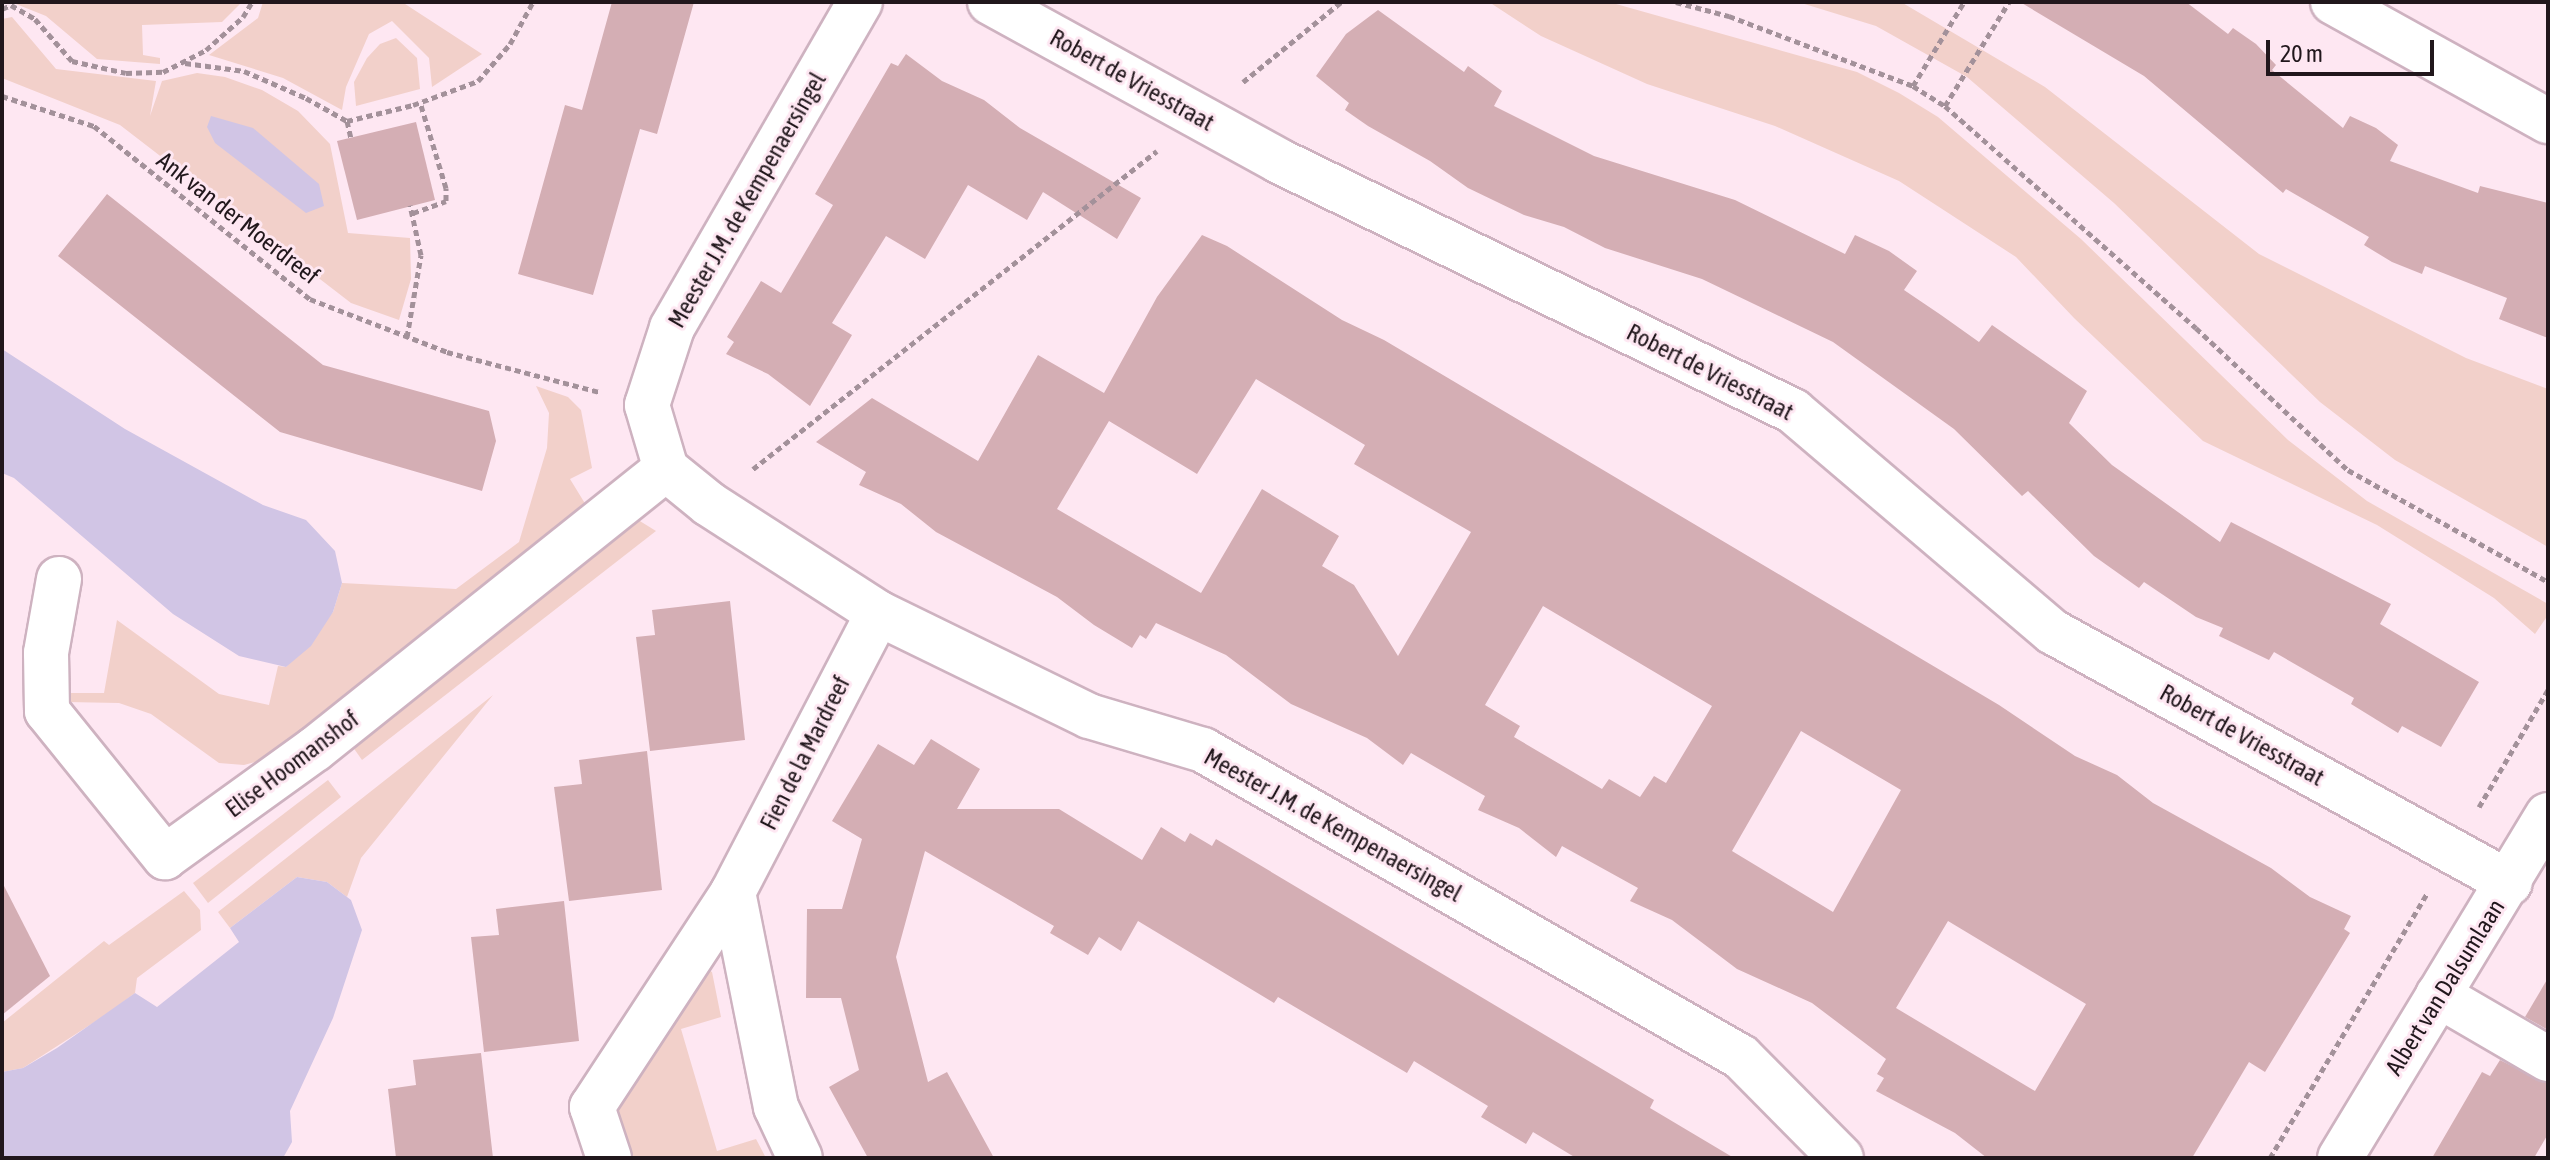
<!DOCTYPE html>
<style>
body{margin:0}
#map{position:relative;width:2550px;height:1160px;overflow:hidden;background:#fee7f2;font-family:"Asap Condensed",sans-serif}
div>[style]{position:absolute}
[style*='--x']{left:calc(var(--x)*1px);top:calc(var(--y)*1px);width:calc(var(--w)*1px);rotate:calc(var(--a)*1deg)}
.green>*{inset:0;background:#f2d0ca}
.water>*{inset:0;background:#d1c5e5}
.building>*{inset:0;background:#d4aeb4}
.path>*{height:5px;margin-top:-2.5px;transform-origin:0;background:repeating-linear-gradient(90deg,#a3919a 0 6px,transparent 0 10px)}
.roads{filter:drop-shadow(2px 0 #ceb2c0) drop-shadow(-2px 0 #ceb2c0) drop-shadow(0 2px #ceb2c0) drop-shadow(0 -2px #ceb2c0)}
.minor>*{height:44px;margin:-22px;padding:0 22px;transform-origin:22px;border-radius:22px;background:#fff}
span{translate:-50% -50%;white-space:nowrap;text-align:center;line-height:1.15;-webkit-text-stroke:6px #fee7f2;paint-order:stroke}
.street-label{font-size:24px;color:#21171c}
.frame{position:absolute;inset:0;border:4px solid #21171c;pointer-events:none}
.scale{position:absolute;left:2266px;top:40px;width:168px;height:36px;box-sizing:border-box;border:4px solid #21171c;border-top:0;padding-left:10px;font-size:24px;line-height:28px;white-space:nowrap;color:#21171c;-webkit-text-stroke:6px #fee7f2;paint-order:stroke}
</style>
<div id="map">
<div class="green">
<div style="clip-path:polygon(11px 2px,242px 2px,222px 22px,142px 25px,143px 55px,160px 58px,160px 64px,97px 59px,46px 16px)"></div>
<div style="clip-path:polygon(263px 2px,402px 2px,482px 54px,432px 87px,429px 58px,392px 21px,369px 34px,346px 87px,342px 110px,283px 78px,209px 55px,258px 18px)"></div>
<div style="clip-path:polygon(1489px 2px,1609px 2px,1857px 72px,1899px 93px,1938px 117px,2081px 239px,2288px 440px,2367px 501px,2548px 604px,2548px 615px,2535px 634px,2494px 598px,2377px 525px,2203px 441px,2074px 318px,2016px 257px,1899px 181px,1775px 126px,1647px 84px,1541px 36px)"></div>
<div style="clip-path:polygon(1798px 2px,1901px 2px,2045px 87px,2259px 254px,2466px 358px,2548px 389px,2548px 547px,2395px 460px,2320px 402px,2114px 203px,1967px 77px,1876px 26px)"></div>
<div style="clip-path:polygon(12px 17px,56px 69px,156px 81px,150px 116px,162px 81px,197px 73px,225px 77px,262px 90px,298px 111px,330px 144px,348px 233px,410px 238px,411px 279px,399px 320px,351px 303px,120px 125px,2px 78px,2px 19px)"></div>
<div style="clip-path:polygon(396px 38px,417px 58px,420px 89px,356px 106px,354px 82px,367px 58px,380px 44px)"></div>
<div style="clip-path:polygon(536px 386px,568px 397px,581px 410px,592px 468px,570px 479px,589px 510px,281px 755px,244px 765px,219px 763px,151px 714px,119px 703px,67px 702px,64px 693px,104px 693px,117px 620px,219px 694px,269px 705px,278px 666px,286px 667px,333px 612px,342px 583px,456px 589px,519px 542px,547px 448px,549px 413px)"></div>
<div style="clip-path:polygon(635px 518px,656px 531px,362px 760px,350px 743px)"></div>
<div style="clip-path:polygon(493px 695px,361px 858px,347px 897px,327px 882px,297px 877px,230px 928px,218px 912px)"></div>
<div style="clip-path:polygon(328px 780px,341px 797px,208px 903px,193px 883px)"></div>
<div style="clip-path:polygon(184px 891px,200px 910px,201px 930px,137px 978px,135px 993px,107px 1014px,23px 1068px,2px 1072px,2px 1023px,104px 941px,109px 945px)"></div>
<div style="clip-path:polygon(703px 967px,712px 972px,721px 1017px,681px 1029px,717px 1151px,756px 1139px,766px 1158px,629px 1158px,606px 1106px)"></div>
</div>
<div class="water">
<div style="clip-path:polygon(211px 116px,253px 128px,319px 184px,324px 206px,306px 213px,215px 143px,207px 127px)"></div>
<div style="clip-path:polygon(2px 349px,125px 429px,263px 505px,306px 520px,335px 551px,342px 583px,333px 612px,311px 646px,286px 667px,239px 656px,173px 614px,14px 478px,2px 473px)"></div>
<div style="clip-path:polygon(297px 877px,327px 882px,351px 900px,362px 930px,333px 1018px,290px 1111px,292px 1142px,283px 1158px,2px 1158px,2px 1072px,23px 1068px,57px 1048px,135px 993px,157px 1007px,239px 942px,230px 928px)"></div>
</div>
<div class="building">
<div style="clip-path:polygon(612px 2px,694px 2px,657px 134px,640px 129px,593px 295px,518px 274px,565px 105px,582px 110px)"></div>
<div style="clip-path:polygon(2020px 2px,2186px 2px,2228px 34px,2233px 28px,2256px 44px,2276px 65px,2272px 70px,2343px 128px,2350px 116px,2376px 128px,2398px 145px,2390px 161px,2478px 193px,2480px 186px,2548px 203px,2548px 338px,2499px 319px,2507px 298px,2425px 266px,2422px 274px,2392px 262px,2364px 245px,2369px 237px,2286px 189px,2283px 193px,2144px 76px)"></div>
<div style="clip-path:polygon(1378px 10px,1464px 72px,1468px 66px,1502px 91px,1494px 106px,1594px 156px,1735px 200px,1845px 254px,1855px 235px,1889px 251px,1917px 271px,1904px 290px,1941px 315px,1979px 342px,1992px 325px,2087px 391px,2069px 423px,2112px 465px,2220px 542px,2231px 522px,2391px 604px,2380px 624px,2479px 682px,2441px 747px,2402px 726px,2398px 733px,2351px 704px,2354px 698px,2274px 652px,2269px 660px,2219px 636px,2223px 628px,2196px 617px,2144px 582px,2139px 588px,2094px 556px,2028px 491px,2022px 496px,1954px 429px,1833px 342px,1702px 279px,1605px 248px,1564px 227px,1524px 215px,1468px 188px,1430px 161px,1368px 126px,1345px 110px,1349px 103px,1316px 76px,1346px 34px)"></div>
<div style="clip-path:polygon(906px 54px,942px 81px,984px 100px,1020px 128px,1141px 198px,1117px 239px,1043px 192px,1027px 220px,968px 185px,925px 259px,886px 236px,832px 323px,852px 335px,810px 406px,768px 374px,726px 354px,734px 342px,727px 337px,761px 281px,781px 293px,833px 205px,815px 194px,891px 63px,898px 66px)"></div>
<div style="clip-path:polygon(416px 122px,435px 200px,357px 220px,337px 141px)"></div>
<div style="clip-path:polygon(107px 194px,323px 365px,489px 411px,496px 441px,482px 491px,280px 432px,58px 256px)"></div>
<div style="clip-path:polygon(evenodd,1202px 235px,1227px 246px,1342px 320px,1384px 340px,1999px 705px,2075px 756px,2117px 775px,2153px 803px,2271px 868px,2310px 897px,2351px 916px,2344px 929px,2350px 933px,2265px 1072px,2249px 1062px,2192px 1158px,1987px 1158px,1955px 1133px,1876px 1091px,1884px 1078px,1877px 1074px,1886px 1059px,1812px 1003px,1737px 969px,1672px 920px,1630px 901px,1638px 888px,1562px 846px,1556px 857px,1519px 828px,1478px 810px,1485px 796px,1411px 753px,1403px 765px,1367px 738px,1291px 704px,1226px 655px,1156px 623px,1146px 639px,1140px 635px,1132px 648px,1094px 625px,1057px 597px,936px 532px,901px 504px,859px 485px,866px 472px,816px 442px,872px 398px,978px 461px,1038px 355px,1104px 393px,1157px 297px,1202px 235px,1256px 379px,1365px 445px,1354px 464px,1471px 532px,1398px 656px,1354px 585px,1322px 566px,1339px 536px,1262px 489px,1201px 593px,1057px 509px,1109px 421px,1197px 474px,1256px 379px,1202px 235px,1543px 606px,1712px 706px,1666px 783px,1654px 776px,1640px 797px,1609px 779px,1602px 789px,1514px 737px,1520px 726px,1485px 705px,1543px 606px,1202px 235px,1801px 731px,1901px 790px,1833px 912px,1732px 851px,1801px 731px,1202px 235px,1948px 921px,2086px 1004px,2035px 1091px,1896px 1008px,1948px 921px)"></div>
<div style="clip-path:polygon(730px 601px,745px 740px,650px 751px,636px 637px,655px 635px,652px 610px)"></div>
<div style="clip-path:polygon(931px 739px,980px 769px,957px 809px,1059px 809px,1142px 860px,1161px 827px,1185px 842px,1190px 833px,1212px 846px,1216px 839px,1654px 1100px,1650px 1108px,1734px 1158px,1576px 1158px,1533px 1132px,1526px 1144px,1481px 1117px,1488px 1106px,1414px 1061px,1407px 1073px,1278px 997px,1274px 1003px,1138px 921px,1121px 951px,1099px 937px,1088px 955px,1050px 933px,1054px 926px,925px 851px,896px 957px,928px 1082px,947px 1072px,994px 1158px,868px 1158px,829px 1087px,859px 1070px,841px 998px,806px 998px,807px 909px,842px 909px,862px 839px,832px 821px,878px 744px,914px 765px)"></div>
<div style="clip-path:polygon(647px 751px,662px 890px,569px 901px,554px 787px,582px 784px,579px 760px)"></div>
<div style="clip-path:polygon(2px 882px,50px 976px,2px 1015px)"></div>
<div style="clip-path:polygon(564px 901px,579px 1041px,484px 1052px,471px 937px,499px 935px,496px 909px)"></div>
<div style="clip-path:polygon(2548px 978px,2548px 1030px,2525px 1017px)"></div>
<div style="clip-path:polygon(481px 1053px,493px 1158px,396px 1158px,388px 1089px,416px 1085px,413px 1060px)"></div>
<div style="clip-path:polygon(2500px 1060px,2548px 1084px,2548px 1134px,2534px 1158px,2432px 1158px,2482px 1072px,2490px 1076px)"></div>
</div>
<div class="path">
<div style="--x:1676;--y:2;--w:55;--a:14.8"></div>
<div style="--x:1729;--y:16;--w:197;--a:20.8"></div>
<div style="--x:1913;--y:86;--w:38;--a:32"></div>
<div style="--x:1945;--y:106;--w:335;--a:41.5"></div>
<div style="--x:2196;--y:328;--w:208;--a:43.1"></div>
<div style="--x:2348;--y:470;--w:229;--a:29.2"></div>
<div style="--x:2;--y:9;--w:10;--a:-24"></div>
<div style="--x:11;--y:5;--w:28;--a:30"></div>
<div style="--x:35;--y:19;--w:56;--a:48.6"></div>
<div style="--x:72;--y:61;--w:55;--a:12.5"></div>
<div style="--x:126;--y:73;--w:37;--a:-2"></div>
<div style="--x:163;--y:72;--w:48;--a:-27.1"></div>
<div style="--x:206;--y:50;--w:50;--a:-41.7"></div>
<div style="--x:243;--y:17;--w:17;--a:-59"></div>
<div style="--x:185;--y:63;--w:60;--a:7.7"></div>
<div style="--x:244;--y:71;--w:68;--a:23.5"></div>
<div style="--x:306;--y:98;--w:47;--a:29.3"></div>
<div style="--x:347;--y:121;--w:17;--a:77"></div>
<div style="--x:1243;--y:82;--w:127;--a:-39.2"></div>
<div style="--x:1913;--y:86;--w:98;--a:-58.7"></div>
<div style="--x:2;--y:96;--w:97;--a:18.1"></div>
<div style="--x:94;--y:126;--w:277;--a:38.7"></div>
<div style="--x:310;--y:299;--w:147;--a:21.1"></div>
<div style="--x:447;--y:352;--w:158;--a:14.7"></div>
<div style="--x:1945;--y:106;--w:122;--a:-58.4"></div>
<div style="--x:347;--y:121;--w:68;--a:-13.6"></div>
<div style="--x:413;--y:105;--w:69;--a:-20.3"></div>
<div style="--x:478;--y:81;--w:49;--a:-49.1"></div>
<div style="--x:510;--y:44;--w:48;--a:-61.3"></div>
<div style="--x:413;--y:213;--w:35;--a:-20"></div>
<div style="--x:446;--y:201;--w:13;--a:-90"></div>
<div style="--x:446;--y:188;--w:90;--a:-106.8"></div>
<div style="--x:407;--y:337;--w:83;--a:-80.3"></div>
<div style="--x:421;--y:255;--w:51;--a:-102.4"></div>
<div style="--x:753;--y:469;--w:514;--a:-38.21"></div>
<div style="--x:2479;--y:807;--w:136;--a:-59.5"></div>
<div style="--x:2270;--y:1158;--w:307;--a:-59.3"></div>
</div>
<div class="roads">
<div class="minor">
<div style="--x:860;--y:2;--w:376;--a:120"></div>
<div style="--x:672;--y:328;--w:81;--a:108"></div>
<div style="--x:647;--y:405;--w:67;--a:73.5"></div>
<div style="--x:666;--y:469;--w:55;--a:39.1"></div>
<div style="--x:709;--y:504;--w:201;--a:32.8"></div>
<div style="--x:878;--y:613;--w:235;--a:26"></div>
<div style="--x:1089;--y:716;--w:119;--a:16.6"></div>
<div style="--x:1203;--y:750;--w:619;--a:29.71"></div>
<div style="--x:1741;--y:1057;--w:142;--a:45.3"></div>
<div style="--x:990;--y:2;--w:330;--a:28.8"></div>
<div style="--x:1279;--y:161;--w:572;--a:25.94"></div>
<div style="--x:1793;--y:411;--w:341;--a:40.4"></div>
<div style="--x:2053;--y:632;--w:521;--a:28.78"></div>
<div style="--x:2333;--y:2;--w:246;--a:29"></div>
<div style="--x:59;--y:579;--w:75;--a:100"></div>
<div style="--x:46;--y:653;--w:58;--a:89"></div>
<div style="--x:47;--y:711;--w:188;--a:51.1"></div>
<div style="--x:165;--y:857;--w:185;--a:-35.8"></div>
<div style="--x:315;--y:749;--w:449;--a:-38.6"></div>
<div style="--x:733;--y:892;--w:219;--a:78.7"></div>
<div style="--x:776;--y:1107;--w:56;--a:64.8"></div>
<div style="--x:2438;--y:995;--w:127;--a:30.2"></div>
<div style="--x:609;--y:1158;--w:54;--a:-108.4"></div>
<div style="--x:592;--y:1107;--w:257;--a:-56.7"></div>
<div style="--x:733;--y:892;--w:314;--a:-62.5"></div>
<div style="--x:2340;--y:1158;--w:401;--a:-58.8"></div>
</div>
</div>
<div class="street-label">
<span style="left:1132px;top:80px;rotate:29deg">Robert de Vriesstraat</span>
<span style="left:747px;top:200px;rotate:-60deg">Meester J.M. de Kempenaersingel</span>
<span style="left:238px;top:218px;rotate:38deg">Ank van der Moerdreef</span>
<span style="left:1710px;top:372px;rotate:27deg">Robert de Vriesstraat</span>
<span style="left:2242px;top:735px;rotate:29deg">Robert de Vriesstraat</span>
<span style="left:805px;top:753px;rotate:-63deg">Fien de la Mardreef</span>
<span style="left:292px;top:764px;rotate:-37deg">Elise Hoomanshof</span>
<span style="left:1333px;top:825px;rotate:29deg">Meester J.M. de Kempenaersingel</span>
<span style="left:2445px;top:987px;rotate:-58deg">Albert van Dalsumlaan</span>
</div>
<div class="frame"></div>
<div class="scale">20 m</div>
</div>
